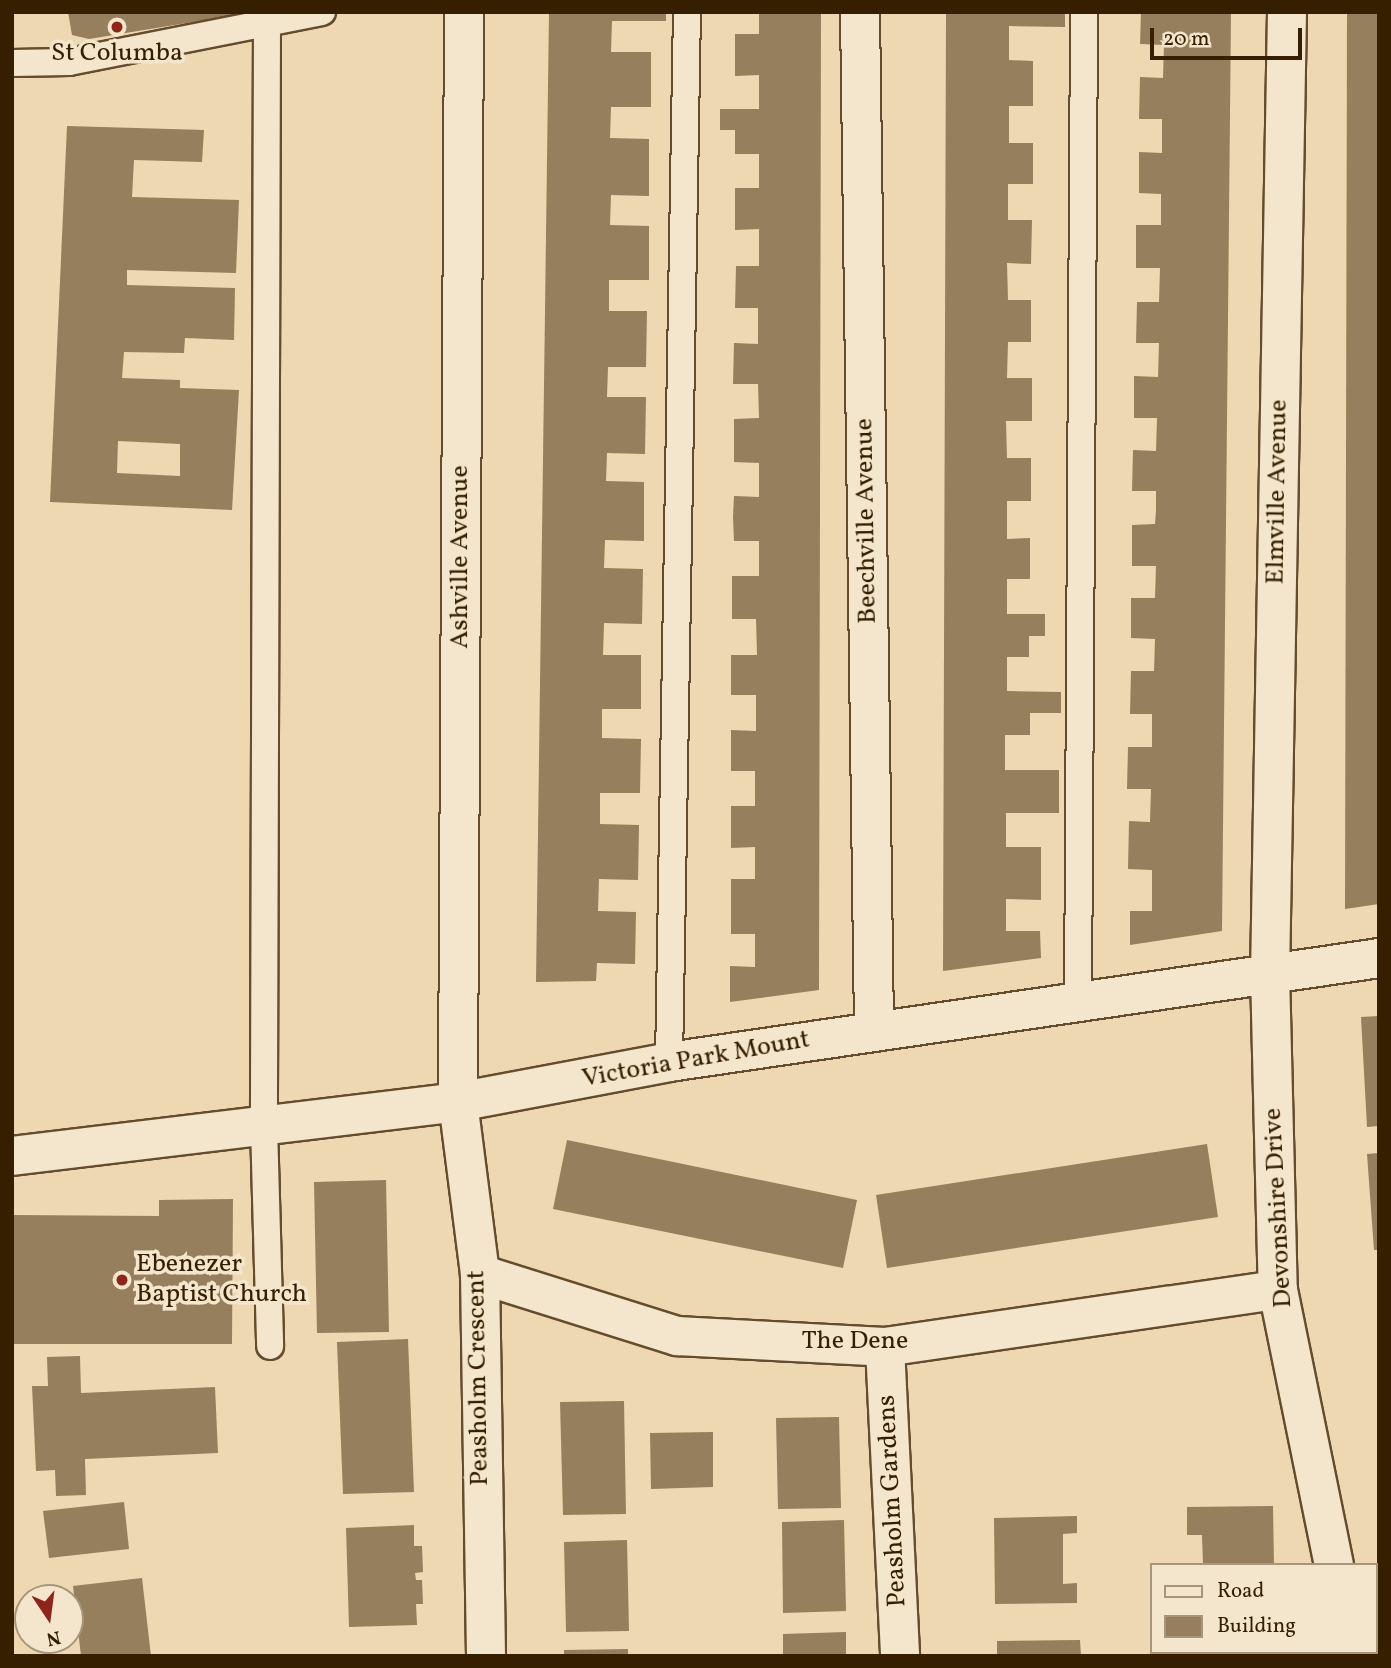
<!DOCTYPE html>
<style>
body{margin:0}
#map{position:relative;width:1391px;height:1668px;overflow:hidden;background:#edd8b1;font-family:Vollkorn,serif}
div>[style]{position:absolute}
[style*='--x']{left:calc(var(--x)*1px);top:calc(var(--y)*1px);width:calc(var(--w)*1px);rotate:calc(var(--a)*1deg)}
.building>*{inset:0;background:#957f5c}
.roads{filter:drop-shadow(2px 0 #644c2c) drop-shadow(-2px 0 #644c2c) drop-shadow(0 2px #644c2c) drop-shadow(0 -2px #644c2c)}
.service>*{height:26px;margin:-13px;padding:0 13px;transform-origin:13px;border-radius:13px;background:#f3e6cc}
.minor>*{height:38px;margin:-19px;padding:0 19px;transform-origin:19px;border-radius:19px;background:#f3e6cc}
.dots>*{width:19px;height:19px;translate:-50% -50%;box-sizing:border-box;border:4px solid #f3e6cc;border-radius:50%}
span{translate:-50% -50%;white-space:nowrap;text-align:center;line-height:1.15;-webkit-text-stroke:7px #f3e6cc;paint-order:stroke}
.poi-label{font-size:26px;color:#361e00}
.left{translate:0 -50%;text-align:left}
.street-label{font-size:26px;color:#361e00}
.frame{position:absolute;inset:0;border:14px solid #361e00;pointer-events:none}
.legend{position:absolute;left:1150px;top:1563px;width:228px;height:91px;box-sizing:border-box;background:#f3e6cc;border:2px solid #a7967a;margin:0;padding:9px 12px;list-style:none;font-size:21px;color:#361e00}
.legend li{display:flex;align-items:center;gap:14px;height:35px}
.legend b{width:35px;border:2px solid #a7967a}
.north{position:absolute;left:14px;top:1584px;width:70px;height:70px;box-sizing:border-box;background:#f3e6cc;border:2px solid #a7967a;border-radius:50%;rotate:167deg;font-size:19px;font-weight:700;line-height:28px;text-align:center;color:#361e00}
.north::after{content:'';display:block;margin:auto;width:24px;height:32px;background:#8f2418;clip-path:polygon(50% 0,100% 100%,50% 72%,0 100%)}
.scale{position:absolute;left:1150px;top:28px;width:152px;height:32px;box-sizing:border-box;border:4px solid #361e00;border-top:0;padding-left:9px;font-size:21px;line-height:24px;white-space:nowrap;color:#361e00;-webkit-text-stroke:5px #f3e6cc;paint-order:stroke}
</style>
<div id="map">
<div class="building">
<div style="clip-path:polygon(68px 12px,242px 12px,242px 14px,89px 39px,72px 35px)"></div>
<div style="clip-path:polygon(549px 12px,666px 12px,666px 21px,612px 21px,611px 52px,651px 52px,651px 107px,611px 107px,610px 138px,649px 139px,649px 196px,611px 195px,610px 225px,649px 226px,649px 280px,609px 280px,609px 311px,647px 311px,646px 367px,608px 367px,607px 397px,646px 397px,645px 454px,607px 453px,606px 481px,644px 482px,644px 541px,605px 540px,604px 568px,643px 569px,642px 624px,604px 623px,603px 655px,641px 655px,641px 709px,602px 709px,602px 738px,641px 739px,640px 793px,600px 793px,600px 824px,639px 825px,638px 880px,599px 879px,598px 911px,636px 912px,635px 964px,597px 963px,596px 981px,536px 982px)"></div>
<div style="clip-path:polygon(759px 12px,821px 12px,819px 990px,730px 1002px,730px 966px,755px 967px,755px 934px,731px 934px,731px 879px,755px 879px,755px 847px,731px 848px,731px 806px,755px 806px,755px 771px,731px 771px,731px 730px,756px 731px,756px 695px,731px 695px,731px 655px,757px 655px,756px 619px,732px 619px,732px 576px,759px 576px,759px 541px,734px 541px,733px 517px,734px 496px,759px 497px,759px 463px,734px 462px,734px 419px,759px 418px,758px 384px,733px 384px,734px 343px,758px 344px,758px 308px,735px 308px,736px 266px,759px 266px,759px 229px,735px 230px,735px 188px,759px 188px,759px 154px,735px 154px,735px 130px,720px 130px,720px 109px,759px 109px,759px 75px,735px 76px,735px 34px,759px 34px)"></div>
<div style="clip-path:polygon(946px 12px,1065px 12px,1065px 27px,1009px 26px,1009px 60px,1033px 61px,1033px 106px,1009px 106px,1009px 143px,1033px 143px,1033px 184px,1008px 184px,1008px 220px,1032px 220px,1031px 264px,1007px 263px,1008px 300px,1031px 300px,1031px 342px,1008px 342px,1007px 378px,1032px 378px,1032px 421px,1006px 421px,1007px 458px,1031px 458px,1031px 501px,1007px 501px,1007px 539px,1030px 538px,1030px 579px,1007px 579px,1007px 614px,1045px 614px,1045px 636px,1029px 636px,1029px 657px,1007px 657px,1007px 691px,1061px 692px,1061px 713px,1030px 713px,1030px 735px,1005px 735px,1005px 770px,1059px 770px,1059px 813px,1006px 813px,1006px 847px,1041px 847px,1041px 900px,1006px 899px,1006px 931px,1040px 931px,1041px 958px,943px 971px)"></div>
<div style="clip-path:polygon(1141px 12px,1231px 12px,1222px 931px,1130px 945px,1130px 911px,1152px 911px,1152px 870px,1128px 869px,1129px 821px,1150px 822px,1151px 789px,1127px 789px,1128px 747px,1152px 747px,1152px 714px,1130px 714px,1131px 671px,1154px 671px,1155px 639px,1131px 638px,1131px 598px,1155px 598px,1156px 566px,1132px 566px,1132px 525px,1155px 524px,1156px 510px,1156px 491px,1132px 491px,1133px 450px,1156px 451px,1157px 418px,1134px 418px,1134px 376px,1158px 377px,1159px 343px,1136px 343px,1137px 302px,1159px 302px,1160px 268px,1136px 268px,1136px 225px,1161px 225px,1161px 194px,1139px 193px,1139px 152px,1162px 153px,1162px 119px,1139px 119px,1140px 77px,1163px 78px,1164px 45px,1140px 44px)"></div>
<div style="clip-path:polygon(1347px 12px,1379px 12px,1379px 904px,1345px 909px)"></div>
<div style="clip-path:polygon(evenodd,67px 126px,204px 130px,202px 162px,134px 160px,132px 197px,239px 200px,236px 273px,127px 270px,127px 285px,235px 288px,234px 340px,185px 338px,184px 353px,124px 352px,122px 378px,180px 380px,180px 388px,239px 390px,232px 510px,50px 502px,67px 126px,118px 441px,180px 444px,180px 476px,117px 473px,118px 441px)"></div>
<div style="clip-path:polygon(1379px 1016px,1379px 1126px,1367px 1127px,1361px 1017px)"></div>
<div style="clip-path:polygon(567px 1140px,857px 1200px,843px 1268px,553px 1209px)"></div>
<div style="clip-path:polygon(1207px 1144px,1218px 1217px,887px 1268px,876px 1195px)"></div>
<div style="clip-path:polygon(1379px 1153px,1379px 1250px,1374px 1250px,1367px 1154px)"></div>
<div style="clip-path:polygon(386px 1180px,389px 1332px,317px 1333px,314px 1182px)"></div>
<div style="clip-path:polygon(233px 1199px,232px 1344px,12px 1344px,12px 1215px,159px 1216px,159px 1200px)"></div>
<div style="clip-path:polygon(408px 1339px,414px 1492px,343px 1494px,337px 1342px)"></div>
<div style="clip-path:polygon(80px 1356px,81px 1393px,215px 1387px,218px 1453px,85px 1459px,86px 1495px,56px 1496px,55px 1470px,36px 1471px,32px 1386px,48px 1386px,47px 1357px)"></div>
<div style="clip-path:polygon(624px 1401px,626px 1514px,563px 1515px,560px 1402px)"></div>
<div style="clip-path:polygon(839px 1417px,841px 1508px,778px 1509px,776px 1418px)"></div>
<div style="clip-path:polygon(713px 1432px,713px 1487px,651px 1489px,650px 1433px)"></div>
<div style="clip-path:polygon(124px 1502px,129px 1549px,49px 1558px,43px 1511px)"></div>
<div style="clip-path:polygon(1273px 1506px,1274px 1565px,1203px 1565px,1202px 1535px,1187px 1535px,1187px 1507px)"></div>
<div style="clip-path:polygon(1077px 1516px,1077px 1533px,1063px 1534px,1063px 1584px,1077px 1583px,1077px 1603px,995px 1604px,994px 1518px)"></div>
<div style="clip-path:polygon(844px 1520px,846px 1611px,783px 1613px,782px 1522px)"></div>
<div style="clip-path:polygon(414px 1525px,414px 1546px,422px 1546px,423px 1572px,415px 1573px,416px 1580px,422px 1580px,423px 1604px,416px 1604px,417px 1625px,349px 1627px,346px 1528px)"></div>
<div style="clip-path:polygon(627px 1540px,629px 1631px,566px 1632px,564px 1542px)"></div>
<div style="clip-path:polygon(142px 1578px,151px 1656px,81px 1656px,73px 1586px)"></div>
<div style="clip-path:polygon(846px 1632px,846px 1656px,783px 1656px,783px 1634px)"></div>
<div style="clip-path:polygon(1080px 1640px,1081px 1656px,997px 1656px,997px 1641px)"></div>
<div style="clip-path:polygon(628px 1649px,628px 1656px,564px 1656px,564px 1650px)"></div>
</div>
<div class="roads">
<div class="service">
<div style="--x:267;--y:23;--w:1103;--a:90.16"></div>
<div style="--x:264;--y:1126;--w:220;--a:88.4"></div>
<div style="--x:12;--y:63;--w:57;--a:-1"></div>
<div style="--x:69;--y:62;--w:258;--a:-11.2"></div>
<div style="--x:1078;--y:1000;--w:988;--a:-89.65"></div>
<div style="--x:669;--y:1062;--w:1050;--a:-89.02"></div>
</div>
<div class="minor">
<div style="--x:464;--y:12;--w:1090;--a:90.32"></div>
<div style="--x:458;--y:1102;--w:173;--a:82.7"></div>
<div style="--x:480;--y:1274;--w:382;--a:89.1"></div>
<div style="--x:860;--y:12;--w:1018;--a:89.21"></div>
<div style="--x:1287;--y:12;--w:960;--a:91.01"></div>
<div style="--x:1270;--y:972;--w:318;--a:88.6"></div>
<div style="--x:1278;--y:1290;--w:281;--a:78.5"></div>
<div style="--x:12;--y:1156;--w:449;--a:-6.9"></div>
<div style="--x:458;--y:1102;--w:215;--a:-10.7"></div>
<div style="--x:669;--y:1062;--w:718;--a:-8.33"></div>
<div style="--x:480;--y:1274;--w:207;--a:17.5"></div>
<div style="--x:677;--y:1336;--w:208;--a:3"></div>
<div style="--x:885;--y:1347;--w:397;--a:-8.3"></div>
<div style="--x:885;--y:1347;--w:309;--a:87.2"></div>
<div style="--x:1340;--y:1652;--w:4;--a:90"></div>
</div>
</div>
<div class="dots">
<div style="left:117px;top:27px;background:#8f2418"></div>
<div style="left:122px;top:1280px;background:#8f2418"></div>
</div>
<div class="poi-label">
<span style="left:117px;top:54px">St Columba</span>
<span class="left" style="left:136px;top:1280px">Ebenezer<br>Baptist Church</span>
</div>
<div class="street-label">
<span style="left:1278px;top:492px;rotate:-89deg">Elmville Avenue</span>
<span style="left:867px;top:521px;rotate:-91deg">Beechville Avenue</span>
<span style="left:461px;top:557px;rotate:-90deg">Ashville Avenue</span>
<span style="left:696px;top:1060px;rotate:-10deg">Victoria Park Mount</span>
<span style="left:1279px;top:1208px;rotate:-93deg">Devonshire Drive</span>
<span style="left:855px;top:1342px">The Dene</span>
<span style="left:479px;top:1378px;rotate:-91deg">Peasholm Crescent</span>
<span style="left:893px;top:1501px;rotate:-93deg">Peasholm Gardens</span>
</div>
<div class="frame"></div>
<ul class="legend">
<li><b style="height:9px;background:#f3e6cc"></b>Road</li>
<li><b style="height:19px;background:#957f5c"></b>Building</li>
</ul>
<div class="north">N</div>
<div class="scale">20 m</div>
</div>
